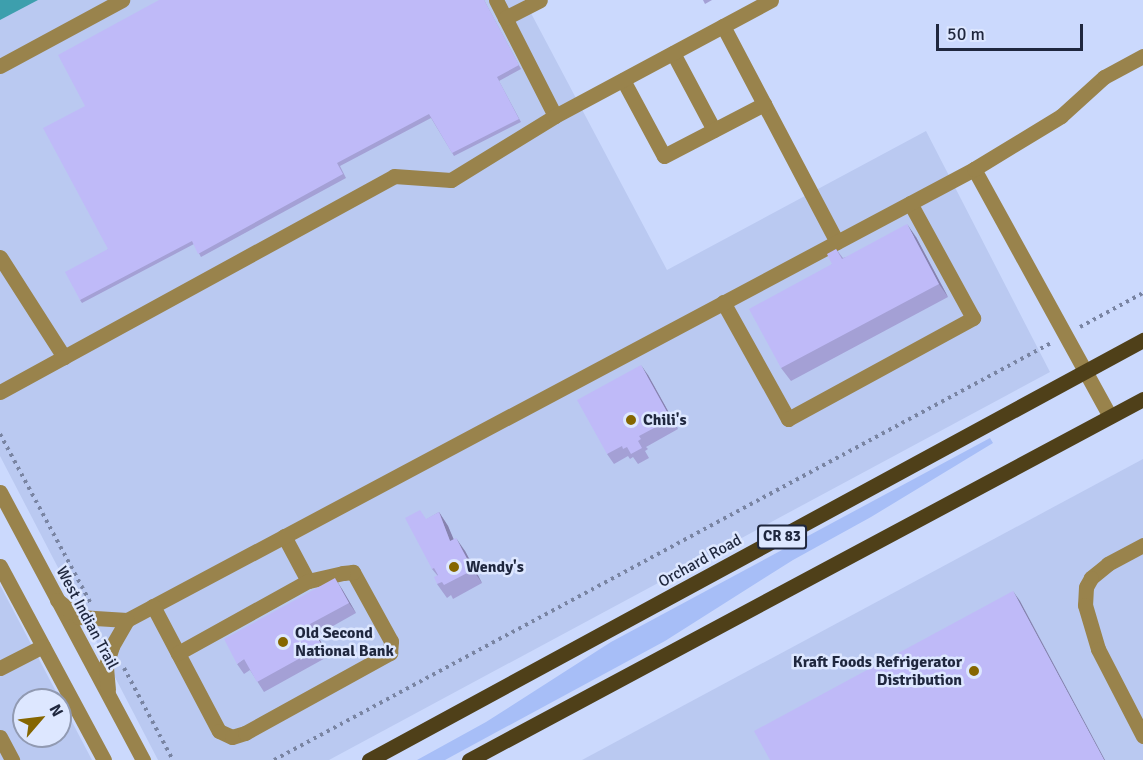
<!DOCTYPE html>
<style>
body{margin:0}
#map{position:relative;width:1143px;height:760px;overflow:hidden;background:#cbd9fd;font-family:Signika,sans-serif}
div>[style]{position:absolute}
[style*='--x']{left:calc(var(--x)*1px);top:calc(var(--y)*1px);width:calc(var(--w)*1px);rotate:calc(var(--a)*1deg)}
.built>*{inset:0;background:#bac9f1}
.green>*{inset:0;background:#a7bef7}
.water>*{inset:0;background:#3d9fad}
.path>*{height:4px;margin-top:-2px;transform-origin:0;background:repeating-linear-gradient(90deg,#7984a2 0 3px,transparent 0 7.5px)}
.minor>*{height:15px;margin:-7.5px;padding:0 7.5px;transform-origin:7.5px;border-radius:7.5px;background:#99834c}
.major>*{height:15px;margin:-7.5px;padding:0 7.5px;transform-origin:7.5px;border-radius:7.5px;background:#4f4019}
.wall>*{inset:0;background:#a4a0d5}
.shaded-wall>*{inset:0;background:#8682ae}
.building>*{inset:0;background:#bfbaf8}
.dots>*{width:16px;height:16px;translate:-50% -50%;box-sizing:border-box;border:3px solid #dde7ff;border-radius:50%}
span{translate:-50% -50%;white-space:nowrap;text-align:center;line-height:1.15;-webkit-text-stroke:5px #dde7ff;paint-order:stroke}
.shield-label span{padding:2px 4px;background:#dde7ff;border:2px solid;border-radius:4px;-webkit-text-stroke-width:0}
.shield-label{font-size:15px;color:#1f273e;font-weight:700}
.poi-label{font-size:16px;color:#1f273e;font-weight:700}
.left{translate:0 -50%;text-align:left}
.right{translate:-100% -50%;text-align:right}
.street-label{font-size:16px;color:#1f273e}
.north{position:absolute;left:12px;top:688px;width:60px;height:60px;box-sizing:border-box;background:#dde7ff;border:2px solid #919ab2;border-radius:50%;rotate:62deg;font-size:16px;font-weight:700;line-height:24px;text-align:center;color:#1f273e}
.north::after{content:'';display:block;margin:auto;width:21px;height:27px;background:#856600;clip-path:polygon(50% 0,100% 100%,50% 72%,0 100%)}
.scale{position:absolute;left:936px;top:24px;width:147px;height:27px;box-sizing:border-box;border:3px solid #1f273e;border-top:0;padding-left:8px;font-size:18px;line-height:21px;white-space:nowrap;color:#1f273e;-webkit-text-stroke:4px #dde7ff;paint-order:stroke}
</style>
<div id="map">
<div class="built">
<div style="clip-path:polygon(0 0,524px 0,667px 270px,926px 131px,1050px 372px,329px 760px,158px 760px,0 456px)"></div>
<div style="clip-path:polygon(1143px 459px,1143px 760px,582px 760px)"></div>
<div style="clip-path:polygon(evenodd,0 585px,92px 760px,0 760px,0 585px,24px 700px,60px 700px,60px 736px,24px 736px,24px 700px)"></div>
</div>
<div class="green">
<div style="clip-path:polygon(990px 438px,993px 443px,871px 517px,793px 560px,665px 641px,445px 760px,417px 760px,486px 722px,611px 642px)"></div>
</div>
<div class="water">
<div style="clip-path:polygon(0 0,38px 0,0 20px)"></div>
</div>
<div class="path">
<div style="--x:1080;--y:327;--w:72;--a:-28.4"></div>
<div style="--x:0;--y:434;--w:191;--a:61.8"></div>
<div style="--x:124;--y:668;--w:104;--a:62"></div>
<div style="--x:274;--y:760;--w:884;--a:-28.22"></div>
</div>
<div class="minor">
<div style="--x:496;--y:0;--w:130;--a:63"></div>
<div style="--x:505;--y:18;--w:39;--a:-27"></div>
<div style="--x:723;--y:26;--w:244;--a:62.2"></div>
<div style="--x:673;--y:53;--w:87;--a:62"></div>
<div style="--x:0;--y:66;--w:139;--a:-28.4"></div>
<div style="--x:623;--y:80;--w:86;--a:61.7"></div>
<div style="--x:664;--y:156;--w:113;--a:-27.5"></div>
<div style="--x:974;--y:169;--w:282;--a:61.2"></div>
<div style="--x:0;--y:257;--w:119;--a:57.4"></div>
<div style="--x:723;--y:302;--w:134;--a:60.9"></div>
<div style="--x:788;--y:419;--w:211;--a:-28.6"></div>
<div style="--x:973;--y:318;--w:131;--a:-118.7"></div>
<div style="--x:0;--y:392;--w:449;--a:-28.7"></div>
<div style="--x:394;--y:176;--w:57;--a:4"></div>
<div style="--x:451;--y:180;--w:122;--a:-31.6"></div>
<div style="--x:555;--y:116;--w:245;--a:-28.2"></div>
<div style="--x:0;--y:492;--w:304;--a:61.9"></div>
<div style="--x:284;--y:536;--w:51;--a:61.9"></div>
<div style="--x:1143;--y:545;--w:40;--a:152"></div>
<div style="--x:1108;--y:564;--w:22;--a:141"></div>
<div style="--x:1091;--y:578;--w:10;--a:119"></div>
<div style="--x:1086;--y:587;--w:18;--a:93"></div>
<div style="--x:1085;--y:605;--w:46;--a:73.5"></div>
<div style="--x:1098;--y:649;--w:98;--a:62.7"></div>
<div style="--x:0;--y:566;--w:220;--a:61.8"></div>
<div style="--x:57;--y:600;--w:28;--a:38"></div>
<div style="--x:79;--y:617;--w:48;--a:3.6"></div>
<div style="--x:127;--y:620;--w:960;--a:-28.03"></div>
<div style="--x:974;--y:169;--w:102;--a:-31.3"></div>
<div style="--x:1061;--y:116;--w:58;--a:-42.2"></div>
<div style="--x:1104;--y:77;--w:44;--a:-28.3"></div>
<div style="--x:153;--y:606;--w:141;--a:62.2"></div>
<div style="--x:219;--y:731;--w:14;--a:25"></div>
<div style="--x:232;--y:737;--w:14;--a:-17"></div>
<div style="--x:245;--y:733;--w:166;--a:-28.9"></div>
<div style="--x:390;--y:653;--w:12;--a:-85"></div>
<div style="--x:391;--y:641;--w:79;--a:-118.8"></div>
<div style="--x:353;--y:572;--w:10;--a:174"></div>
<div style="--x:343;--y:573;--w:36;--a:167"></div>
<div style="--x:308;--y:581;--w:149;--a:151"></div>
<div style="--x:0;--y:668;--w:48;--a:-27.1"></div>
<div style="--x:108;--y:690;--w:25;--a:-95"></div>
<div style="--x:106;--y:665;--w:20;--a:-72"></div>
<div style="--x:112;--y:646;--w:30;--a:-60"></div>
<div style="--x:0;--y:737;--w:26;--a:62"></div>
</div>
<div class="major">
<div style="--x:369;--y:760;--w:881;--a:-28.49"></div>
<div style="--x:469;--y:760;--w:765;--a:-28.17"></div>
</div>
<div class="wall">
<div style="clip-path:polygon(484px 0,521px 69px,499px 81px,521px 122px,454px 156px,431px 118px,340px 166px,346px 178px,201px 257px,194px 244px,82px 303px,80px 300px,108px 249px)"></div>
<div style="clip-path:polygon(703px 0,712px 0,705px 4px)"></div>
<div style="clip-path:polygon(916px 237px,948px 297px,791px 381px,781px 368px,832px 264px,836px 249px,843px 258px)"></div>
<div style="clip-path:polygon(648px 375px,678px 429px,646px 447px,648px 449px,645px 451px,649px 458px,638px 464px,633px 457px,630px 459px,628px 456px,614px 464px,607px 454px)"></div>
<div style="clip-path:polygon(439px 512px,448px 526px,453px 539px,465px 551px,482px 583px,453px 599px,451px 595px,447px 598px,437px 584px,437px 575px,432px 569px,427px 519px)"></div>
<div style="clip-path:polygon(342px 589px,356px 613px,317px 635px,329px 656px,264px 692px,250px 670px,244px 674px,237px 664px)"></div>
</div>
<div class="shaded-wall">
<div style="clip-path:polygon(907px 224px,916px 237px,948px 297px,939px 284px)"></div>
<div style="clip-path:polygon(641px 365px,648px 375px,678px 429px,671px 419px)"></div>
<div style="clip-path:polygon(439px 512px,448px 526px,460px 554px,450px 541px)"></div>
<div style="clip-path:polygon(456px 538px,465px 551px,482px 583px,473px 570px)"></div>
<div style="clip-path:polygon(335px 578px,342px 589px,356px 613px,349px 603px)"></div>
<div style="clip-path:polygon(1013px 591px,1020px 601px,1105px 760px,1104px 760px)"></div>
<div style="clip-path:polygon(310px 624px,317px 635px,329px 656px,322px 646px)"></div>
</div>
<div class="building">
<div style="clip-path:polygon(159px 0,484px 0,519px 65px,497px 77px,519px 119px,452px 153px,429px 114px,337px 163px,343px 174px,198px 254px,192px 241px,80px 300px,65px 272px,108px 249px,43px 128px,85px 106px,58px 55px)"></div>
<div style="clip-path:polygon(907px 224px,939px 284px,781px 368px,749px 309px,832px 264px,827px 254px,836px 249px,842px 259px)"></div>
<div style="clip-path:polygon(641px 365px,671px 419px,639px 436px,641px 439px,638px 441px,642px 448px,631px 454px,627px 447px,623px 449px,622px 446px,607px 454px,577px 400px)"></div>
<div style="clip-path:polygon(420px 510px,426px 519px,439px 512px,450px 541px,456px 538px,473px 570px,444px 585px,442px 582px,437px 584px,434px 577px,438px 575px,434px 568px,432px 569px,405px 518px)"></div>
<div style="clip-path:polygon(335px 578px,349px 603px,310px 624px,322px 646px,257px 682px,244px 659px,237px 664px,224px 639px)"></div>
<div style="clip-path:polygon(1013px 591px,1104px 760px,770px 760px,754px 731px)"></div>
</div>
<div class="dots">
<div style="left:631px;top:420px;background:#856600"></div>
<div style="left:454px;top:567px;background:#856600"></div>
<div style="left:283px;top:642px;background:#856600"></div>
<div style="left:974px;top:671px;background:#856600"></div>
</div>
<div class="shield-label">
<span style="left:782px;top:537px">CR 83</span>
</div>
<div class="poi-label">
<span class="left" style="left:643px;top:420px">Chili's</span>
<span class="left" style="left:466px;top:567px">Wendy's</span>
<span class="left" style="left:295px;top:642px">Old Second<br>National Bank</span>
<span class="right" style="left:962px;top:671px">Kraft Foods Refrigerator<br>Distribution</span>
</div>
<div class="street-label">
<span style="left:700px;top:561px;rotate:-29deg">Orchard Road</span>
<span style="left:87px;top:618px;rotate:62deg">West Indian Trail</span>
</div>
<div class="north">N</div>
<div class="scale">50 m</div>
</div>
